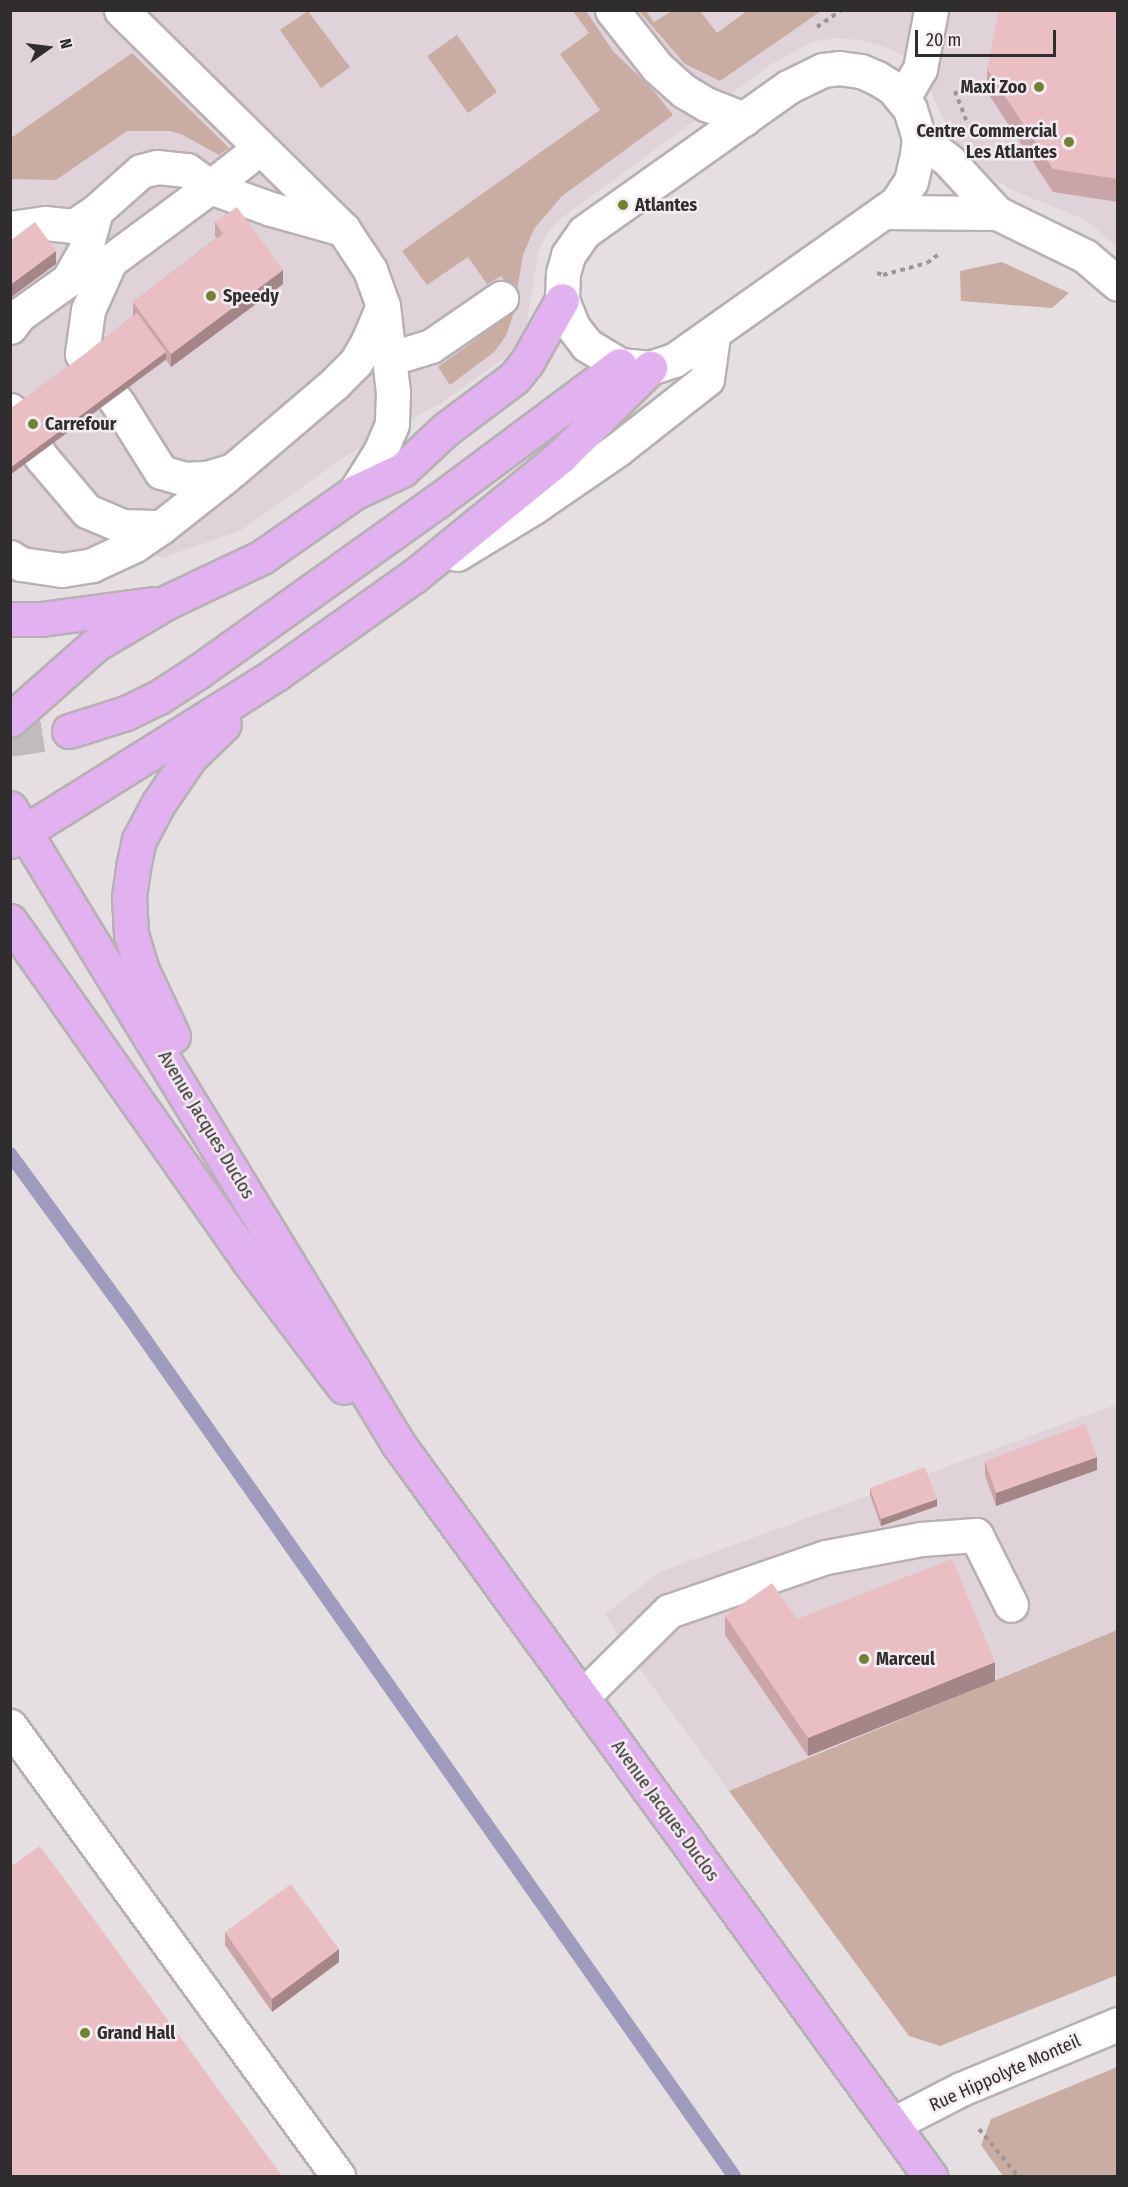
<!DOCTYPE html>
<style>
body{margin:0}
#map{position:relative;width:1128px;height:2187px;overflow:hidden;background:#e6dfe2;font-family:"Fira Sans Condensed",sans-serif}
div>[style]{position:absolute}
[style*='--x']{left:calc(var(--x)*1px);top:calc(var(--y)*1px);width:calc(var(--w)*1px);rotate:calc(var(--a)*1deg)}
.built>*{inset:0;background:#e0d2d9}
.green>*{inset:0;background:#c9aca2}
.stream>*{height:14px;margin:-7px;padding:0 7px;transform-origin:7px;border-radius:7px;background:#9f9bbd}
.major-tunnel>*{height:33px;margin-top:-16.5px;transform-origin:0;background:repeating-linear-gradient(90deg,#c2bbbe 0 33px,transparent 0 49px)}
.path>*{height:4px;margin-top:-2px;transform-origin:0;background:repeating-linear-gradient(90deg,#9b9698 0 4.5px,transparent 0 9px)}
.roads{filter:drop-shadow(2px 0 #b7b0b4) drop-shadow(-2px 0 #b7b0b4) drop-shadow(0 2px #b7b0b4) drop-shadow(0 -2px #b7b0b4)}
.minor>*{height:33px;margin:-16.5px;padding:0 16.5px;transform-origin:16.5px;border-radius:16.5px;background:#fff}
.major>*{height:33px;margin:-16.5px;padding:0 16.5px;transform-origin:16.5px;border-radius:16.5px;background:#e2b2f0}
.wall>*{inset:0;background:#c9a4a8}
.shaded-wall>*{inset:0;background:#a48688}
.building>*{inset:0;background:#eabfc3}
.dots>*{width:16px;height:16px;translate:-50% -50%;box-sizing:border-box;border:3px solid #f3ecf0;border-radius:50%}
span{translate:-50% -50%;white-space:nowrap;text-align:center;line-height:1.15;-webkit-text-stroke:5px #f3ecf0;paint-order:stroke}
.poi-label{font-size:18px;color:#302d2e;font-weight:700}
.right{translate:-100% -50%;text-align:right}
.left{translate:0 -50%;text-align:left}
.street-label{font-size:18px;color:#302d2e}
.frame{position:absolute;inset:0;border:12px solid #302d2e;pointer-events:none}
.north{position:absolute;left:18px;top:18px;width:60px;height:60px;-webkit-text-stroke:4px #f3ecf0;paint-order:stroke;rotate:76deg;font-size:16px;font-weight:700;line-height:24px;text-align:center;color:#302d2e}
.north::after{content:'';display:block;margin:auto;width:21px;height:27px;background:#302d2e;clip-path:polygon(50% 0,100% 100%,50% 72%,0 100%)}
.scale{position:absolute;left:915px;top:30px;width:141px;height:27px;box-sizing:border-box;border:3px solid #302d2e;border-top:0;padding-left:8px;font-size:18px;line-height:21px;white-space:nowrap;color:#302d2e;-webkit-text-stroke:4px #f3ecf0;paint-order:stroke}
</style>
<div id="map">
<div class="built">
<div style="clip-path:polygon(11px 11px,1117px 11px,1117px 247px,1086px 220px,1014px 191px,991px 178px,970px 160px,951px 136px,926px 81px,909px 59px,888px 48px,859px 40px,836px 38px,812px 42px,770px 65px,559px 220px,546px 235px,538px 254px,526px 328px,518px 348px,441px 403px,349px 454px,240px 531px,161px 558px,148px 548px,11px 568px)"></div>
<div style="clip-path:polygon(1117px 1404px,1117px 1630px,729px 1791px,626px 1650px,605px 1614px,660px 1572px)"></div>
</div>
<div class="green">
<div style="clip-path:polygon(308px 11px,350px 67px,321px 88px,280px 30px)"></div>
<div style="clip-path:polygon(573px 11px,586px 11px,613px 51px,653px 90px,673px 115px,562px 196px,534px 229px,523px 255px,516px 297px,501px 276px,487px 284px,468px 257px,427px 285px,402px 251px,600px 110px,560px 54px,589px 33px)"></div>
<div style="clip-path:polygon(639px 11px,646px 11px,654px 22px,672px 11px,700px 11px,717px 33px,747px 11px,821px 11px,720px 81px,685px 64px)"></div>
<div style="clip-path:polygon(457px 35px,497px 92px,468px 113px,427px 56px)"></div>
<div style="clip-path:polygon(132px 53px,229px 148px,219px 155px,181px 134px,170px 131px,127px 131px,56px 180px,11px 179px,11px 138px)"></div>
<div style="clip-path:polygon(1002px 262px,1069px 293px,1052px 308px,961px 301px,960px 271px)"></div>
<div style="clip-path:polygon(514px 312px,506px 336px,494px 352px,450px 385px,438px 367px)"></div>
<div style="clip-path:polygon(1117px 1630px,1117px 1975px,940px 2046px,909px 2036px,729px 1791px)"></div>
<div style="clip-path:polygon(1117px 2067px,1117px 2176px,1003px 2176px,981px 2145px,991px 2119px)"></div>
</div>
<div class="stream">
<div style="--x:10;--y:1154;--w:195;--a:53.8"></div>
<div style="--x:125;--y:1311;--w:1058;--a:54.85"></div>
</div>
<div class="major-tunnel">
<div style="--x:10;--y:740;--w:60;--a:-8.7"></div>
</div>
<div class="path">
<div style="--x:817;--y:27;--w:29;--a:-35"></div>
<div style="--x:955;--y:91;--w:31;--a:69"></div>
<div style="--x:877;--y:273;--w:6;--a:18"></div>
<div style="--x:883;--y:275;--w:46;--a:-15.3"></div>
<div style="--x:927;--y:263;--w:15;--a:-37"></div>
<div style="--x:979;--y:2129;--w:61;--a:50.3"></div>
</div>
<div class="roads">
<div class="minor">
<div style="--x:121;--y:10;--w:312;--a:44.6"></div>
<div style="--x:343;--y:229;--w:49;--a:56.6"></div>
<div style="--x:370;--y:270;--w:38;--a:70"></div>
<div style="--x:383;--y:306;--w:87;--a:83.4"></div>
<div style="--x:393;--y:392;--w:32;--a:92"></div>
<div style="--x:392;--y:424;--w:30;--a:113"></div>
<div style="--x:380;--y:452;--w:47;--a:122"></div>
<div style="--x:612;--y:10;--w:73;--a:51.7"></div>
<div style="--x:657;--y:67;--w:36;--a:42"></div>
<div style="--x:684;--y:91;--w:26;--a:31"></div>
<div style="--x:706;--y:104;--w:41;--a:21.5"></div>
<div style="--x:839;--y:68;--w:22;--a:8"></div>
<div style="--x:861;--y:71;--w:17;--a:24"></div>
<div style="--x:877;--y:78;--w:19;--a:32"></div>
<div style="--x:893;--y:88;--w:27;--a:51"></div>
<div style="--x:910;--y:109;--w:30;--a:73"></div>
<div style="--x:919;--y:138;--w:17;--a:97"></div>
<div style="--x:917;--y:155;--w:27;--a:103"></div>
<div style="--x:911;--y:181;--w:27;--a:124"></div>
<div style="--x:896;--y:203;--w:272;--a:144.7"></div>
<div style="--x:674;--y:360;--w:25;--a:162"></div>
<div style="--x:650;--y:368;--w:30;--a:-174"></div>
<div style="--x:620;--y:365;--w:39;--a:-149"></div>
<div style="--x:587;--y:345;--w:23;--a:-128"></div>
<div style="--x:573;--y:327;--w:29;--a:-112"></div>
<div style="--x:562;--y:300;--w:27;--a:-88"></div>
<div style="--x:563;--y:273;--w:19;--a:-74"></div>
<div style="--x:568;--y:255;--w:28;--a:-55"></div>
<div style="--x:584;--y:232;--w:250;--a:-35.4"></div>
<div style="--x:788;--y:87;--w:39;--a:-26"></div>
<div style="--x:823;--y:70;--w:16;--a:-7"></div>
<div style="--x:903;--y:98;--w:34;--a:-60"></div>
<div style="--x:920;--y:69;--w:60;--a:-79.4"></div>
<div style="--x:919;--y:138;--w:38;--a:37"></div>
<div style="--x:949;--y:161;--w:71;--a:47.3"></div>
<div style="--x:997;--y:213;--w:98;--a:26"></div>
<div style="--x:1085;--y:256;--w:43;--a:40.3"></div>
<div style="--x:886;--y:212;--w:111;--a:0.5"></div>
<div style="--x:10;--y:228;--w:35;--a:-8"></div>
<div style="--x:45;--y:223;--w:29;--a:6"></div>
<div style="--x:74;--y:226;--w:27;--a:-34"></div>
<div style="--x:96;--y:211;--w:60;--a:-41.6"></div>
<div style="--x:141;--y:171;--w:16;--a:-14"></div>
<div style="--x:157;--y:167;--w:30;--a:6"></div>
<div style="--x:187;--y:170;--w:29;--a:36"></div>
<div style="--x:210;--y:187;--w:63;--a:-38"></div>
<div style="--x:343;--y:229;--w:75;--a:-164.5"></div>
<div style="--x:271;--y:209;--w:65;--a:-160.2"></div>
<div style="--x:210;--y:187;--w:124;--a:143.5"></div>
<div style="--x:110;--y:261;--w:54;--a:114.2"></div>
<div style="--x:88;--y:310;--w:44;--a:97.8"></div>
<div style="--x:82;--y:354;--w:63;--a:54"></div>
<div style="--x:119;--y:405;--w:79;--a:57.9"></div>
<div style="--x:161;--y:472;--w:25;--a:16"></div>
<div style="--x:185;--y:479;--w:22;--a:-3"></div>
<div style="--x:207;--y:478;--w:27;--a:-17"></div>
<div style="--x:233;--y:470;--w:133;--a:-40.4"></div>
<div style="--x:334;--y:384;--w:31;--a:-45"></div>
<div style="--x:356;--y:362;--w:24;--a:-60"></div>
<div style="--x:368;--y:341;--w:38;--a:-67"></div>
<div style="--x:10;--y:327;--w:15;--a:-53"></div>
<div style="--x:19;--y:315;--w:60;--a:-35.5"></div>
<div style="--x:68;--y:280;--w:34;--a:-60"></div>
<div style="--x:85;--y:251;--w:41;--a:-74.6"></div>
<div style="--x:389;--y:359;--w:44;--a:-17.2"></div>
<div style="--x:431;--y:346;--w:85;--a:-34.4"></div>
<div style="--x:10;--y:410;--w:58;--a:56.3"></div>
<div style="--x:42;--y:458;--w:70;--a:49.7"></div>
<div style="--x:87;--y:511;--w:39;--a:23"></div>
<div style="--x:123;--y:526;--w:38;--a:2"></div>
<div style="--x:457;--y:554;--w:90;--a:-31.4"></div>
<div style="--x:534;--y:507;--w:102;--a:-34.6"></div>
<div style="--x:618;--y:449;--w:113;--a:-38.2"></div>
<div style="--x:707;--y:379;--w:43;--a:-82.1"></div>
<div style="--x:10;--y:557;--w:13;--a:32"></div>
<div style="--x:21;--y:564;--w:41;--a:8.3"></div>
<div style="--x:62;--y:570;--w:30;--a:-9"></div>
<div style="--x:92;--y:565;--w:47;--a:-24.9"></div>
<div style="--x:135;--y:545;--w:32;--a:-35"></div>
<div style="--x:161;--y:527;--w:84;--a:-38.2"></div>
<div style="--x:582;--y:1697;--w:122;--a:-44.7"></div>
<div style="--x:669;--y:1611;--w:166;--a:-19"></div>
<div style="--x:826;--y:1557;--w:97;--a:-10.7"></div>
<div style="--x:921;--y:1539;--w:55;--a:-4.2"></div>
<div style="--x:976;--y:1535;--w:78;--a:63.4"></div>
<div style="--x:10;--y:1726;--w:557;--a:53.91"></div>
<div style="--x:893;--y:2124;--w:76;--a:-27.2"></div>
<div style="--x:961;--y:2089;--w:170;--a:-22.5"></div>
</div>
<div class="major">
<div style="--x:10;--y:619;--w:31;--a:0"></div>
<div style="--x:41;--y:619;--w:113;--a:-7.6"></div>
<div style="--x:10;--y:720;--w:115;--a:-41.5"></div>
<div style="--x:96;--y:644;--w:82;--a:-30.6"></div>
<div style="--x:167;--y:602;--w:105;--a:-25.3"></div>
<div style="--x:262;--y:557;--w:113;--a:-35"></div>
<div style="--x:355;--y:492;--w:52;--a:-25.1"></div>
<div style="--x:402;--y:470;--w:60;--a:-43"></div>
<div style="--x:446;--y:429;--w:85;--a:-36.9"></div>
<div style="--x:514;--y:378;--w:21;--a:-51"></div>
<div style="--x:527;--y:362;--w:71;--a:-60.6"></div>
<div style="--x:69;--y:731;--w:60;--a:-17.5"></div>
<div style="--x:126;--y:713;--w:37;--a:-26"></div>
<div style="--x:159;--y:697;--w:48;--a:-33"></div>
<div style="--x:199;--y:671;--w:291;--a:-35.5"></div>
<div style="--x:436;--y:502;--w:229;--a:-36.7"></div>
<div style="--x:10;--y:808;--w:746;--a:58.59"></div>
<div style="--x:399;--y:1445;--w:904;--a:54.01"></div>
<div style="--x:10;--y:841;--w:314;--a:-32.1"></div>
<div style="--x:276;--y:674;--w:169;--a:-35.4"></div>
<div style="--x:414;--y:576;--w:188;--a:-39.2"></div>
<div style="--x:560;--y:457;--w:127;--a:-44.7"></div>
<div style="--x:10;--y:921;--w:414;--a:54.9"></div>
<div style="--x:248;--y:1260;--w:159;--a:52.9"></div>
<div style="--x:173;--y:1036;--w:73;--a:-115.2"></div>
<div style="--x:142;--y:970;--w:38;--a:-107"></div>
<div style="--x:131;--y:934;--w:37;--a:-93"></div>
<div style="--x:129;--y:897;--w:34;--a:-82"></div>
<div style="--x:134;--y:863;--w:24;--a:-78"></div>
<div style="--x:139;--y:840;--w:41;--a:-62.2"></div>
<div style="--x:158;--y:804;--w:57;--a:-55.8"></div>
<div style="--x:190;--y:757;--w:47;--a:-44.1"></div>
</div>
</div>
<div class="wall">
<div style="clip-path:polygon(1118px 10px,1118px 202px,1053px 192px,987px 92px,987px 69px)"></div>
<div style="clip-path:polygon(215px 222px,283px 284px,171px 367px,166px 360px,10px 475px,10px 409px,85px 354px,133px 316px,133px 302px,217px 238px,215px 236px)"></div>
<div style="clip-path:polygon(985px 1461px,1097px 1470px,996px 1506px,985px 1475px)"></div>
<div style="clip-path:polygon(870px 1488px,937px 1506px,881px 1526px,870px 1495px)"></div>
<div style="clip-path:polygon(725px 1616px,797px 1619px,995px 1681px,808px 1756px,725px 1635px)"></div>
<div style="clip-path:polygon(225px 1932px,339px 1962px,272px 2012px,225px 1945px)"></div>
</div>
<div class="shaded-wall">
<div style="clip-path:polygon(56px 251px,56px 264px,10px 298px,10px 285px)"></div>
<div style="clip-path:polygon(283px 270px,283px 284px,171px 367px,171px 354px)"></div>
<div style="clip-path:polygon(166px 352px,166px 359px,10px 475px,10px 468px)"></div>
<div style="clip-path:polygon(1097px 1457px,1097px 1470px,996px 1506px,996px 1493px)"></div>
<div style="clip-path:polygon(937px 1499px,937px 1506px,881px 1526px,881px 1519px)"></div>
<div style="clip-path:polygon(995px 1662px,995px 1681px,808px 1756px,808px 1738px)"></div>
<div style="clip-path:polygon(339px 1949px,339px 1962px,272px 2012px,272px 1999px)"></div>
</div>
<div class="building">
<div style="clip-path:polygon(999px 10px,1118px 10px,1118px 179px,1053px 169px,987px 69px)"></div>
<div style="clip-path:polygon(237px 207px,283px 270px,171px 354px,133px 302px,223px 234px,215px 222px)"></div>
<div style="clip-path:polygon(35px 222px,56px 251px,10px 285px,10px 241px)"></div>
<div style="clip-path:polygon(137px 313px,166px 352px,10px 468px,10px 409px,85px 354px)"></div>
<div style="clip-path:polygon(1085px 1424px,1097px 1457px,996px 1493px,985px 1461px)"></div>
<div style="clip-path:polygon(925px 1467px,937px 1499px,881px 1519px,870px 1488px)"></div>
<div style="clip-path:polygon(952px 1559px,995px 1662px,808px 1738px,725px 1616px,772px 1583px,797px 1619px)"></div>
<div style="clip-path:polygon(40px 1846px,282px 2176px,10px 2176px,10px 1867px)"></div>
<div style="clip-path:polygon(291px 1884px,339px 1949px,272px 1999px,225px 1932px)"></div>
</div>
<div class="dots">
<div style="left:1039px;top:87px;background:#718232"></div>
<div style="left:1069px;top:142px;background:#718232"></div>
<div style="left:623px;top:205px;background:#718232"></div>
<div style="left:211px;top:296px;background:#718232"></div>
<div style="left:33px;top:424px;background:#718232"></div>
<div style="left:864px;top:1659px;background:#718232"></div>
<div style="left:85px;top:2033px;background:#718232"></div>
</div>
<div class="poi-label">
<span class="right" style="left:1027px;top:87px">Maxi Zoo</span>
<span class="right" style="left:1057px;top:142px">Centre Commercial<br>Les Atlantes</span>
<span class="left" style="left:635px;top:205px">Atlantes</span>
<span class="left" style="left:223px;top:296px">Speedy</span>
<span class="left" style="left:45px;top:424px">Carrefour</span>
<span class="left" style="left:876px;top:1659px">Marceul</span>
<span class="left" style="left:97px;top:2033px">Grand Hall</span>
</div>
<div class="street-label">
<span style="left:206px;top:1125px;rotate:59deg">Avenue Jacques Duclos</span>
<span style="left:665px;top:1811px;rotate:54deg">Avenue Jacques Duclos</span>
<span style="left:1005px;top:2073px;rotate:-24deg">Rue Hippolyte Monteil</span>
</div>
<div class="frame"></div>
<div class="north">N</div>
<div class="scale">20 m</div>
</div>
